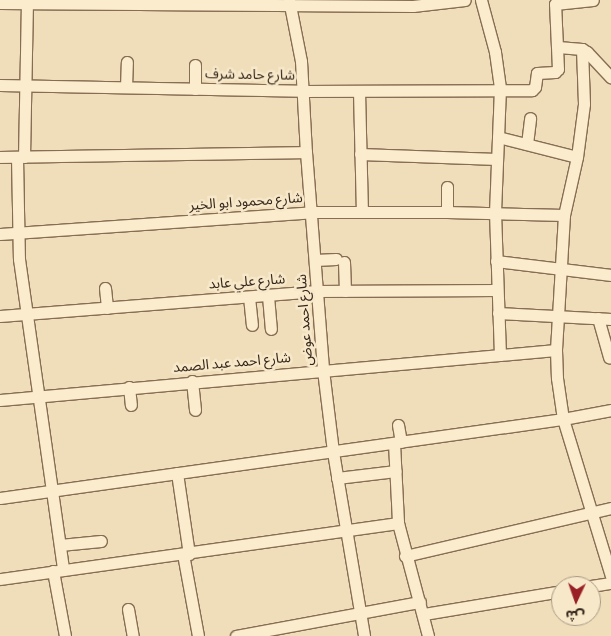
<!DOCTYPE html>
<meta charset="utf-8">
<style>
body{margin:0}
#map{position:relative;width:611px;height:636px;overflow:hidden;background:#f0deba;font-family:Bitter,"Noto Sans Arabic",serif}
div>[style]{position:absolute}
[style*='--x']{left:calc(var(--x)*1px);top:calc(var(--y)*1px);width:calc(var(--w)*1px);rotate:calc(var(--a)*1deg)}
.roads{filter:drop-shadow(1px 0 #876d54) drop-shadow(-1px 0 #876d54) drop-shadow(0 1px #876d54) drop-shadow(0 -1px #876d54)}
.street>*{height:11px;margin:-5.5px;padding:0 5.5px;transform-origin:5.5px;border-radius:5.5px;background:#faeccd}
span{translate:-50% -50%;white-space:nowrap;text-align:center;line-height:1.15;-webkit-text-stroke:5px #f7e8ca;paint-order:stroke}
.street-label{font-size:14px;color:#35261a}
.north{position:absolute;left:551px;top:576px;width:50px;height:50px;box-sizing:border-box;background:#f7e8ca;border:1px solid #a99a84;border-radius:50%;rotate:183deg;font-size:14px;font-weight:700;line-height:20px;text-align:center;color:#35261a}
.north::after{content:'';display:block;margin:auto;width:18px;height:22px;background:#992125;clip-path:polygon(50% 0,100% 100%,50% 72%,0 100%)}
</style>
<div id="map">
<div class="roads">
<div class="street">
<div style="--x:289;--y:0;--w:62;--a:78.9"></div>
<div style="--x:301;--y:61;--w:91;--a:86.9"></div>
<div style="--x:306;--y:152;--w:219;--a:85.5"></div>
<div style="--x:323;--y:370;--w:83;--a:83"></div>
<div style="--x:333;--y:452;--w:187;--a:80.4"></div>
<div style="--x:481;--y:0;--w:54;--a:74.9"></div>
<div style="--x:495;--y:52;--w:36;--a:82"></div>
<div style="--x:500;--y:88;--w:124;--a:92.3"></div>
<div style="--x:495;--y:212;--w:143;--a:88"></div>
<div style="--x:0;--y:3;--w:413;--a:0.4"></div>
<div style="--x:413;--y:6;--w:52;--a:-6.6"></div>
<div style="--x:558;--y:47;--w:24;--a:5"></div>
<div style="--x:582;--y:49;--w:6;--a:31"></div>
<div style="--x:587;--y:52;--w:35;--a:47"></div>
<div style="--x:582;--y:49;--w:55;--a:87.9"></div>
<div style="--x:584;--y:104;--w:53;--a:97.5"></div>
<div style="--x:577;--y:157;--w:59;--a:102.6"></div>
<div style="--x:564;--y:215;--w:135;--a:93.4"></div>
<div style="--x:556;--y:350;--w:28;--a:88"></div>
<div style="--x:557;--y:378;--w:41;--a:81.7"></div>
<div style="--x:563;--y:419;--w:164;--a:73"></div>
<div style="--x:0;--y:85;--w:302;--a:1.1"></div>
<div style="--x:302;--y:91;--w:230;--a:-0.2"></div>
<div style="--x:532;--y:90;--w:4;--a:-45"></div>
<div style="--x:535;--y:87;--w:14;--a:-82"></div>
<div style="--x:537;--y:73;--w:18;--a:-3"></div>
<div style="--x:555;--y:72;--w:4;--a:-45"></div>
<div style="--x:558;--y:69;--w:65;--a:-92.6"></div>
<div style="--x:555;--y:4;--w:38;--a:-6"></div>
<div style="--x:126;--y:87;--w:25;--a:-88"></div>
<div style="--x:195;--y:89;--w:24;--a:-90"></div>
<div style="--x:359;--y:91;--w:121;--a:88.6"></div>
<div style="--x:498;--y:137;--w:81;--a:14.2"></div>
<div style="--x:527;--y:144;--w:26;--a:-83"></div>
<div style="--x:360;--y:154;--w:137;--a:2.1"></div>
<div style="--x:0;--y:157;--w:306;--a:-0.9"></div>
<div style="--x:17;--y:157;--w:102;--a:88.9"></div>
<div style="--x:19;--y:259;--w:314;--a:81.9"></div>
<div style="--x:24;--y:157;--w:157;--a:-88.9"></div>
<div style="--x:447;--y:212;--w:25;--a:-90"></div>
<div style="--x:0;--y:234;--w:313;--a:-4"></div>
<div style="--x:312;--y:212;--w:135;--a:0"></div>
<div style="--x:447;--y:212;--w:117;--a:1.5"></div>
<div style="--x:315;--y:260;--w:21;--a:-3"></div>
<div style="--x:496;--y:261;--w:116;--a:6.9"></div>
<div style="--x:344;--y:262;--w:29;--a:88"></div>
<div style="--x:105;--y:288;--w:20;--a:84"></div>
<div style="--x:268;--y:296;--w:33;--a:85"></div>
<div style="--x:249;--y:297;--w:28;--a:84"></div>
<div style="--x:498;--y:313;--w:113;--a:3"></div>
<div style="--x:0;--y:316;--w:318;--a:-4.5"></div>
<div style="--x:317;--y:291;--w:180;--a:-0.3"></div>
<div style="--x:598;--y:318;--w:41;--a:74.2"></div>
<div style="--x:192;--y:381;--w:29;--a:84"></div>
<div style="--x:129;--y:387;--w:18;--a:84"></div>
<div style="--x:0;--y:400;--w:558;--a:-5.14"></div>
<div style="--x:398;--y:425;--w:17;--a:80"></div>
<div style="--x:394;--y:443;--w:80;--a:87.1"></div>
<div style="--x:398;--y:523;--w:117;--a:75.1"></div>
<div style="--x:177;--y:473;--w:82;--a:81.6"></div>
<div style="--x:337;--y:478;--w:59;--a:-6.8"></div>
<div style="--x:0;--y:498;--w:569;--a:-7.99"></div>
<div style="--x:563;--y:419;--w:49;--a:-10.6"></div>
<div style="--x:60;--y:545;--w:41;--a:-5.6"></div>
<div style="--x:183;--y:554;--w:83;--a:79.6"></div>
<div style="--x:405;--y:556;--w:212;--a:-13.1"></div>
<div style="--x:53;--y:571;--w:66;--a:79.5"></div>
<div style="--x:0;--y:579;--w:402;--a:-8"></div>
<div style="--x:591;--y:586;--w:20;--a:-9"></div>
<div style="--x:128;--y:609;--w:27;--a:80"></div>
<div style="--x:424;--y:614;--w:139;--a:-9.5"></div>
<div style="--x:236;--y:636;--w:187;--a:-10.5"></div>
</div>
</div>
<div class="street-label">
<span style="left:250px;top:75px;rotate:1deg">شارع حامد شرف</span>
<span style="left:246px;top:202px;rotate:-4deg">شارع محمود ابو الخير</span>
<span style="left:247px;top:282px;rotate:-4deg">شارع علي عابد</span>
<span style="left:305px;top:320px;rotate:-94deg">شارع احمد عوض</span>
<span style="left:232px;top:363px;rotate:-5deg">شارع احمد عبد الصمد</span>
</div>
<div class="north">ش</div>
</div>
